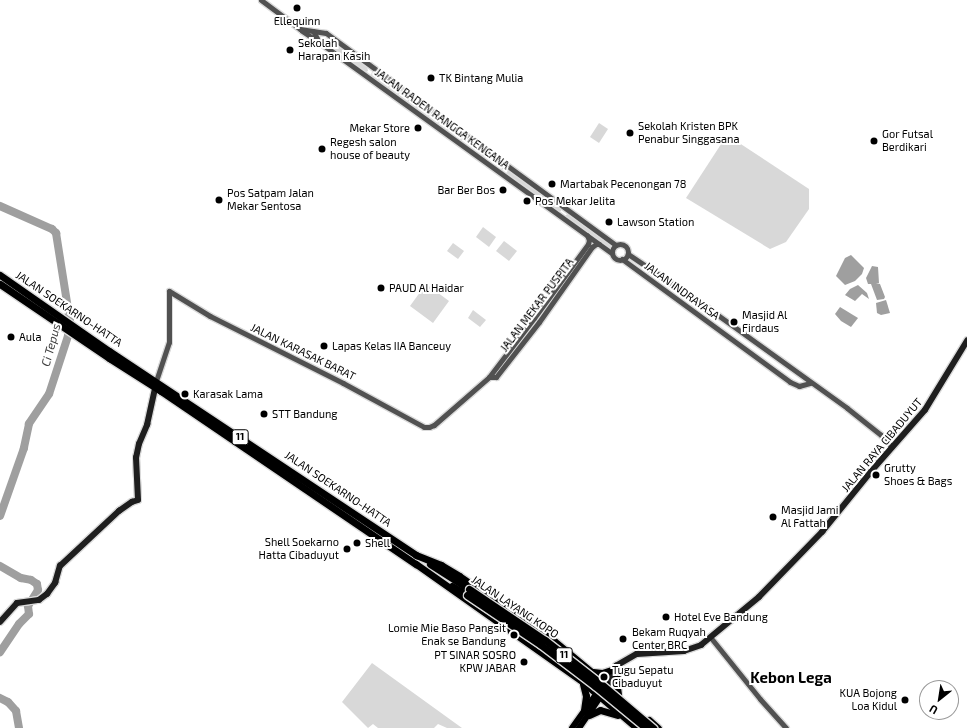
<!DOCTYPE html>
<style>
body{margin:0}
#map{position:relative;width:967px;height:728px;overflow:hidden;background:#fff;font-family:"Exo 2",sans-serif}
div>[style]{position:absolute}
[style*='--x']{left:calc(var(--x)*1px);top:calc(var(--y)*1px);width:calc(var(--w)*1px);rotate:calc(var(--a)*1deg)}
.green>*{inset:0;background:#d8d8d8}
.water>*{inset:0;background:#9f9f9f}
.river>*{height:8px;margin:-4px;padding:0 4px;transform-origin:4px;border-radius:4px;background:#9f9f9f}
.roads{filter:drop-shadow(1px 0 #dbdbdb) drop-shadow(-1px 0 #dbdbdb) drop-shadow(0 1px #dbdbdb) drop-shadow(0 -1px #dbdbdb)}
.tertiary>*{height:5px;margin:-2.5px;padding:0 2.5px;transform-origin:2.5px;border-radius:2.5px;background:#515151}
.tertiary>.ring{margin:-2.5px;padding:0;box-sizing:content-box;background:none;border:5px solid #515151;border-radius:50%}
.secondary>*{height:5.5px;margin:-2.75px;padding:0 2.75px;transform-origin:2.75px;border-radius:2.75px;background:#1e1e1e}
.primary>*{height:6px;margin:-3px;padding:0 3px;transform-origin:3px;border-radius:3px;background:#000}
.trunk>*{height:7px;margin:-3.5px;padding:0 3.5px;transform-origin:3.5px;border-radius:3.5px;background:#000}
.bridges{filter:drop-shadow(1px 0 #dbdbdb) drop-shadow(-1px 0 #dbdbdb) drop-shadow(0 1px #dbdbdb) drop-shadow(0 -1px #dbdbdb)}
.trunk-bridge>*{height:7px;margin:-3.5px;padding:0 3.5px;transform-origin:3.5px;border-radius:3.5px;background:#000}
.dots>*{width:11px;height:11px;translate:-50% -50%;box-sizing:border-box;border:2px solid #fff;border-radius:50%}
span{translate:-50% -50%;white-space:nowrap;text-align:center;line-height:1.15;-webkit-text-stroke:4px #fff;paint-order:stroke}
.shield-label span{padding:1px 3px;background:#fff;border:1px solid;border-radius:3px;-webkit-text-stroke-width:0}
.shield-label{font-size:10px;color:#000;font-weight:700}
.poi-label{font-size:11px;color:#000}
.left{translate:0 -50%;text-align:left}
.right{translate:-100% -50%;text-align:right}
.street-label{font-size:11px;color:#000}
.water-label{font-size:12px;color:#404040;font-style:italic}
.district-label{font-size:15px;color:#000;font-weight:700}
.north{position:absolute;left:919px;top:680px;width:40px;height:40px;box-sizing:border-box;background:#fff;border:1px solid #999;border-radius:50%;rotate:210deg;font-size:11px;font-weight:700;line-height:16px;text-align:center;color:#000}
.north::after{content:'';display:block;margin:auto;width:14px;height:18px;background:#000;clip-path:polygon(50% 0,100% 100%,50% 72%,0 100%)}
</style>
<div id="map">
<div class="green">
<div style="clip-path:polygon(322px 36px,367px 66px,368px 71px,364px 73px,321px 41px,320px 39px)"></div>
<div style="clip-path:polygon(372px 72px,454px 130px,455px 135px,454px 136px,370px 77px)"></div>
<div style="clip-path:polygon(599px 123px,608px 129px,599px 143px,590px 137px)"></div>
<div style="clip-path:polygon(727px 135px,809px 189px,809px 209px,786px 242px,770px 249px,686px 198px)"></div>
<div style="clip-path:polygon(461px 136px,489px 156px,489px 159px,486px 160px,459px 140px)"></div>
<div style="clip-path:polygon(498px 163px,561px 208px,561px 211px,558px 212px,495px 166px)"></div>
<div style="clip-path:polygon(569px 213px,612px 245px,611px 247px,609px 248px,566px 217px,566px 215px)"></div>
<div style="clip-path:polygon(483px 227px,496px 237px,489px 247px,476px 237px)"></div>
<div style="clip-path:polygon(504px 241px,517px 251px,509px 261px,496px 251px)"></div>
<div style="clip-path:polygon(453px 243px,464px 251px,458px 259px,447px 251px)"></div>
<div style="clip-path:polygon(426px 284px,449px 301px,433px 323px,410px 306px)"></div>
<div style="clip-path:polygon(473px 310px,486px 320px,480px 327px,468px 318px)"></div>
<div style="clip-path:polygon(372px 663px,462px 728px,447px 728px,438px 724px,434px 728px,378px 728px,373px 724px,368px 728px,342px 702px)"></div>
</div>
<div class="water">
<div style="clip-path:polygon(851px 255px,864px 268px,862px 274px,855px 281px,845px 285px,836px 276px,845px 258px)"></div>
<div style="clip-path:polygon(872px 266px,878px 267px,879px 283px,876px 283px,880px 284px,885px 297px,884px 299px,877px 300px,871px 284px,868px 284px,866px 278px)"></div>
<div style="clip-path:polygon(858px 285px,867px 293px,869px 299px,862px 294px,855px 301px,845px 295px,850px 289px)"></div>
<div style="clip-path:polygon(886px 300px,890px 313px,881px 315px,877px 313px,876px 303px)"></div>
<div style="clip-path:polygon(840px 307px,858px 318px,851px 327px,841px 321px,835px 314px)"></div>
</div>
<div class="river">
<div style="--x:0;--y:206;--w:57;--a:23.9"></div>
<div style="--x:52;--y:229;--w:6;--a:45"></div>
<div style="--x:56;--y:233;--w:89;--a:81"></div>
<div style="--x:70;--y:321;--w:15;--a:98"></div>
<div style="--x:68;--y:336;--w:61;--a:108.1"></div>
<div style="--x:49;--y:394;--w:36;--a:124"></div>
<div style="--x:29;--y:424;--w:25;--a:102"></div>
<div style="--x:24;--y:448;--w:72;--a:109.4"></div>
<div style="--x:0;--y:566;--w:24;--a:30"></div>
<div style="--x:21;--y:578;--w:10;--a:11"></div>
<div style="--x:31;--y:580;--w:7;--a:34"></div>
<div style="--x:37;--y:584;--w:6;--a:81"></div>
<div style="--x:38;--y:590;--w:19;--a:122"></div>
<div style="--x:28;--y:606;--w:8;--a:83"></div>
<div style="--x:29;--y:614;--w:14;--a:135"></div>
<div style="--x:19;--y:624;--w:34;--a:124"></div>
<div style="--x:0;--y:698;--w:9;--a:27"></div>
<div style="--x:8;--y:702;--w:12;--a:48"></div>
<div style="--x:16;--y:711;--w:17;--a:80"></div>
</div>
<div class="roads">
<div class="tertiary">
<div style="--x:261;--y:0;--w:49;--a:36.6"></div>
<div style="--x:300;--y:29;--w:26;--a:9"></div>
<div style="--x:326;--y:33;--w:359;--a:36.2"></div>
<div style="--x:302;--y:31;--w:20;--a:33"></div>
<div style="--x:313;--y:31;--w:13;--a:61"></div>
<div style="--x:319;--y:42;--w:361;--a:35.8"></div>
<div class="ring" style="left:612px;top:244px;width:11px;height:11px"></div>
<div style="--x:628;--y:254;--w:97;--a:34"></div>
<div style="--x:708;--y:308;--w:171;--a:35.7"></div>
<div style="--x:847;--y:408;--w:43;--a:38.5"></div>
<div style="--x:881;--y:435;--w:16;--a:47"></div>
<div style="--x:622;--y:259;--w:208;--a:36.2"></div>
<div style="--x:790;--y:382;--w:10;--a:24"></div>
<div style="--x:799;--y:386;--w:11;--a:-15"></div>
<div style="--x:169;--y:291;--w:48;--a:31.4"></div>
<div style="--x:210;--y:316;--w:149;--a:26.7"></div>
<div style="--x:343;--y:383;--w:92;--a:28.5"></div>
<div style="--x:424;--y:427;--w:5;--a:0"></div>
<div style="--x:429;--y:427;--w:5;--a:-22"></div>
<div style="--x:434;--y:425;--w:73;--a:-41.1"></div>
<div style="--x:489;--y:377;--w:74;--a:-52.7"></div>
<div style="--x:534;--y:318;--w:92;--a:-53.9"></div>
<div style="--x:588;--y:244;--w:4;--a:-76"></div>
<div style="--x:589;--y:240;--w:5;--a:-112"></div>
<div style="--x:489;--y:377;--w:7;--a:0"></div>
<div style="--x:496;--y:377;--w:70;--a:-52"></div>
<div style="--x:539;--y:322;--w:92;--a:-54.8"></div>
<div style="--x:592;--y:247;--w:5;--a:-37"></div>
<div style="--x:596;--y:244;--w:3;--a:0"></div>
<div style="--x:156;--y:381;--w:41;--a:-71.6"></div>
<div style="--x:169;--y:342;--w:51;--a:-90"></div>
<div style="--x:711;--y:638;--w:78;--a:51.2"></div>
<div style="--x:760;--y:699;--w:39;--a:48"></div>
</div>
<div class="secondary">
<div style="--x:0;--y:622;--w:25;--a:-48"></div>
<div style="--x:17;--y:603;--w:22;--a:-8"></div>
<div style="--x:39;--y:600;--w:10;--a:-37"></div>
<div style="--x:47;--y:594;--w:14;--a:-54"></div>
<div style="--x:55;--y:583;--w:18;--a:-74"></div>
<div style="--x:60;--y:566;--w:81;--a:-43"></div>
<div style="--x:119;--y:511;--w:16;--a:-35"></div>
<div style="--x:132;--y:502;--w:6;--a:-18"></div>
<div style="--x:138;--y:500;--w:42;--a:-92.7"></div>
<div style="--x:136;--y:458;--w:14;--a:-78"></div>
<div style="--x:139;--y:444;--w:21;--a:-67"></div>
<div style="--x:147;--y:425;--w:42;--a:-77.6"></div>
<div style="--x:604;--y:682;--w:20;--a:-53"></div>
<div style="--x:616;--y:666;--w:24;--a:-30"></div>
<div style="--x:637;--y:654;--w:47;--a:-3.7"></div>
<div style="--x:684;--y:651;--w:18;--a:-19"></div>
<div style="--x:701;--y:645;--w:75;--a:-39.6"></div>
<div style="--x:759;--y:597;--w:91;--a:-45.9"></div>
<div style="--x:822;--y:532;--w:82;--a:-50.9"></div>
<div style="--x:874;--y:468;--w:77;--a:-48.7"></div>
<div style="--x:925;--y:410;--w:81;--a:-58.7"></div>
<div style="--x:608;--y:685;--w:16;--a:-55"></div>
</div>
<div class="primary">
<div style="--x:572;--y:728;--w:47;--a:-54.6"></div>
<div style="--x:579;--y:728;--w:42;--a:-55.6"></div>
</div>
<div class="trunk">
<div style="--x:0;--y:275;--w:133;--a:34.9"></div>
<div style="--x:109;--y:351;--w:369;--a:33.6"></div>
<div style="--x:416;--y:555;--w:27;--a:22"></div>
<div style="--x:441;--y:565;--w:21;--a:31"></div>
<div style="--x:459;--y:576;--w:115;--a:34.4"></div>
<div style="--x:554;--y:641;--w:67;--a:39.6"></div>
<div style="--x:0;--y:284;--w:132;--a:34.2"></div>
<div style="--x:109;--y:358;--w:62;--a:32.4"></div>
<div style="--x:161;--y:391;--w:308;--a:34.2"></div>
<div style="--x:416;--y:564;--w:204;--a:35.2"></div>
<div style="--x:583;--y:682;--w:71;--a:40.4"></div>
<div style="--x:430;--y:564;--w:46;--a:32.7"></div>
<div style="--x:452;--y:586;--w:17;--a:31"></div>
<div style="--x:593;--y:672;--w:9;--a:6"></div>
<div style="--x:602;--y:673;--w:13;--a:-18"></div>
<div style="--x:617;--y:672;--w:8;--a:97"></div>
<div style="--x:616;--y:680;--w:15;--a:82"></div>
<div style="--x:583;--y:684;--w:12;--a:76"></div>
<div style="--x:586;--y:696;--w:15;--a:98"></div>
<div style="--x:589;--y:715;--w:12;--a:-24"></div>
<div style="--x:600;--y:710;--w:18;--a:16"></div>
<div style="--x:649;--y:720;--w:12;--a:42"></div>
</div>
</div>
<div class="bridges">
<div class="trunk-bridge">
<div style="--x:469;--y:589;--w:92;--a:33.9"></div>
<div style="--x:545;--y:640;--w:70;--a:38"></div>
<div style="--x:600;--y:683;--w:70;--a:40.3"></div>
<div style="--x:467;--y:595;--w:89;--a:34"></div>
<div style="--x:541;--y:645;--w:68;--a:37.2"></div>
<div style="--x:595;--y:686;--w:66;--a:39.5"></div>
</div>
</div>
<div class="dots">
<div style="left:297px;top:8px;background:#000"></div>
<div style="left:290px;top:50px;background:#000"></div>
<div style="left:431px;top:78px;background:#000"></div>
<div style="left:418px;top:128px;background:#000"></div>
<div style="left:630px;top:133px;background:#000"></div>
<div style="left:874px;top:141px;background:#000"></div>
<div style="left:322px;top:149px;background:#000"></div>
<div style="left:552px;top:184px;background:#000"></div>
<div style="left:503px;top:190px;background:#000"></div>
<div style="left:219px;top:200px;background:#000"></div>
<div style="left:527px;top:201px;background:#000"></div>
<div style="left:609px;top:222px;background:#000"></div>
<div style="left:381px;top:288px;background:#000"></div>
<div style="left:734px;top:322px;background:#000"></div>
<div style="left:11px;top:337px;background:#000"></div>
<div style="left:324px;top:346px;background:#000"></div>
<div style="left:185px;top:394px;background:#000"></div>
<div style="left:264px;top:414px;background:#000"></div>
<div style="left:876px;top:475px;background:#000"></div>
<div style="left:773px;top:517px;background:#000"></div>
<div style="left:357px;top:543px;background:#000"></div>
<div style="left:347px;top:549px;background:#000"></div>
<div style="left:666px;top:617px;background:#000"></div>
<div style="left:514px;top:635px;background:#000"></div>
<div style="left:623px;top:639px;background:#000"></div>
<div style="left:524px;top:662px;background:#000"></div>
<div style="left:604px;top:677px;background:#000"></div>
<div style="left:905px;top:700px;background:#000"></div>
</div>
<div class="shield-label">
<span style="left:240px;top:437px">11</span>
<span style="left:564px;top:655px">11</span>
</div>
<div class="poi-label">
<span style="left:297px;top:21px">Ellequinn</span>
<span class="left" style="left:298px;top:50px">Sekolah<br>Harapan Kasih</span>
<span class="left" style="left:439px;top:78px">TK Bintang Mulia</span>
<span class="left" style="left:638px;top:133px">Sekolah Kristen BPK<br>Penabur Singgasana</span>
<span class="right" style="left:410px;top:128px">Mekar Store</span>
<span class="left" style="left:882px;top:141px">Gor Futsal<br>Berdikari</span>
<span class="left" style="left:330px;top:149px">Regesh salon<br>house of beauty</span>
<span class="left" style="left:560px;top:184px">Martabak Pecenongan 78</span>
<span class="right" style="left:495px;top:190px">Bar Ber Bos</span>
<span class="left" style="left:227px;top:200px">Pos Satpam Jalan<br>Mekar Sentosa</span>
<span class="left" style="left:535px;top:201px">Pos Mekar Jelita</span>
<span class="left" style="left:617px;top:222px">Lawson Station</span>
<span class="left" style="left:389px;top:288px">PAUD Al Haidar</span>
<span class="left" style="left:742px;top:322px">Masjid Al<br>Firdaus</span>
<span class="left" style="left:19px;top:337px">Aula</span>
<span class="left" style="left:332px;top:346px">Lapas Kelas IIA Banceuy</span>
<span class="left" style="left:193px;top:394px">Karasak Lama</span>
<span class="left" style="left:272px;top:414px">STT Bandung</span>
<span class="left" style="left:884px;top:475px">Grutty<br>Shoes &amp; Bags</span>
<span class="left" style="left:781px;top:517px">Masjid Jami<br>Al Fattah</span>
<span class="right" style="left:339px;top:549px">Shell Soekarno<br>Hatta Cibaduyut</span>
<span class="left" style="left:365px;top:543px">Shell</span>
<span class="left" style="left:674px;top:617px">Hotel Eve Bandung</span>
<span class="right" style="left:506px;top:635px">Lomie Mie Baso Pangsit<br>Enak se Bandung</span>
<span class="left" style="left:632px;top:639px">Bekam Ruqyah<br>Center BRC</span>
<span class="right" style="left:516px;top:662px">PT SINAR SOSRO<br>KPW JABAR</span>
<span class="left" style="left:612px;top:677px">Tugu Sepatu<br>Cibaduyut</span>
<span class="right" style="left:897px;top:700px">KUA Bojong<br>Loa Kidul</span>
</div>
<div class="street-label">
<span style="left:442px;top:119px;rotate:36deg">JALAN RADEN RANGGA KENCANA</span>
<span style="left:682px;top:291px;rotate:36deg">JALAN INDRAYASA</span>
<span style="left:537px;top:305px;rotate:-53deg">JALAN MEKAR PUSPITA</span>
<span style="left:69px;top:309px;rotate:34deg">JALAN SOEKARNO-HATTA</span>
<span style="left:303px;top:352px;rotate:26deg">JALAN KARASAK BARAT</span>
<span style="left:882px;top:445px;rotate:-50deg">JALAN RAYA CIBADUYUT</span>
<span style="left:338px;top:489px;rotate:34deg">JALAN SOEKARNO-HATTA</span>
<span style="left:515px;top:607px;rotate:34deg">JALAN LAYANG KOPO</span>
</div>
<div class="water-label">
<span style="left:51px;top:345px;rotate:-75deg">Ci Tepus</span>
</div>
<div class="district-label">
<span style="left:791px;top:678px">Kebon Lega</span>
</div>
<div class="north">U</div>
</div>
